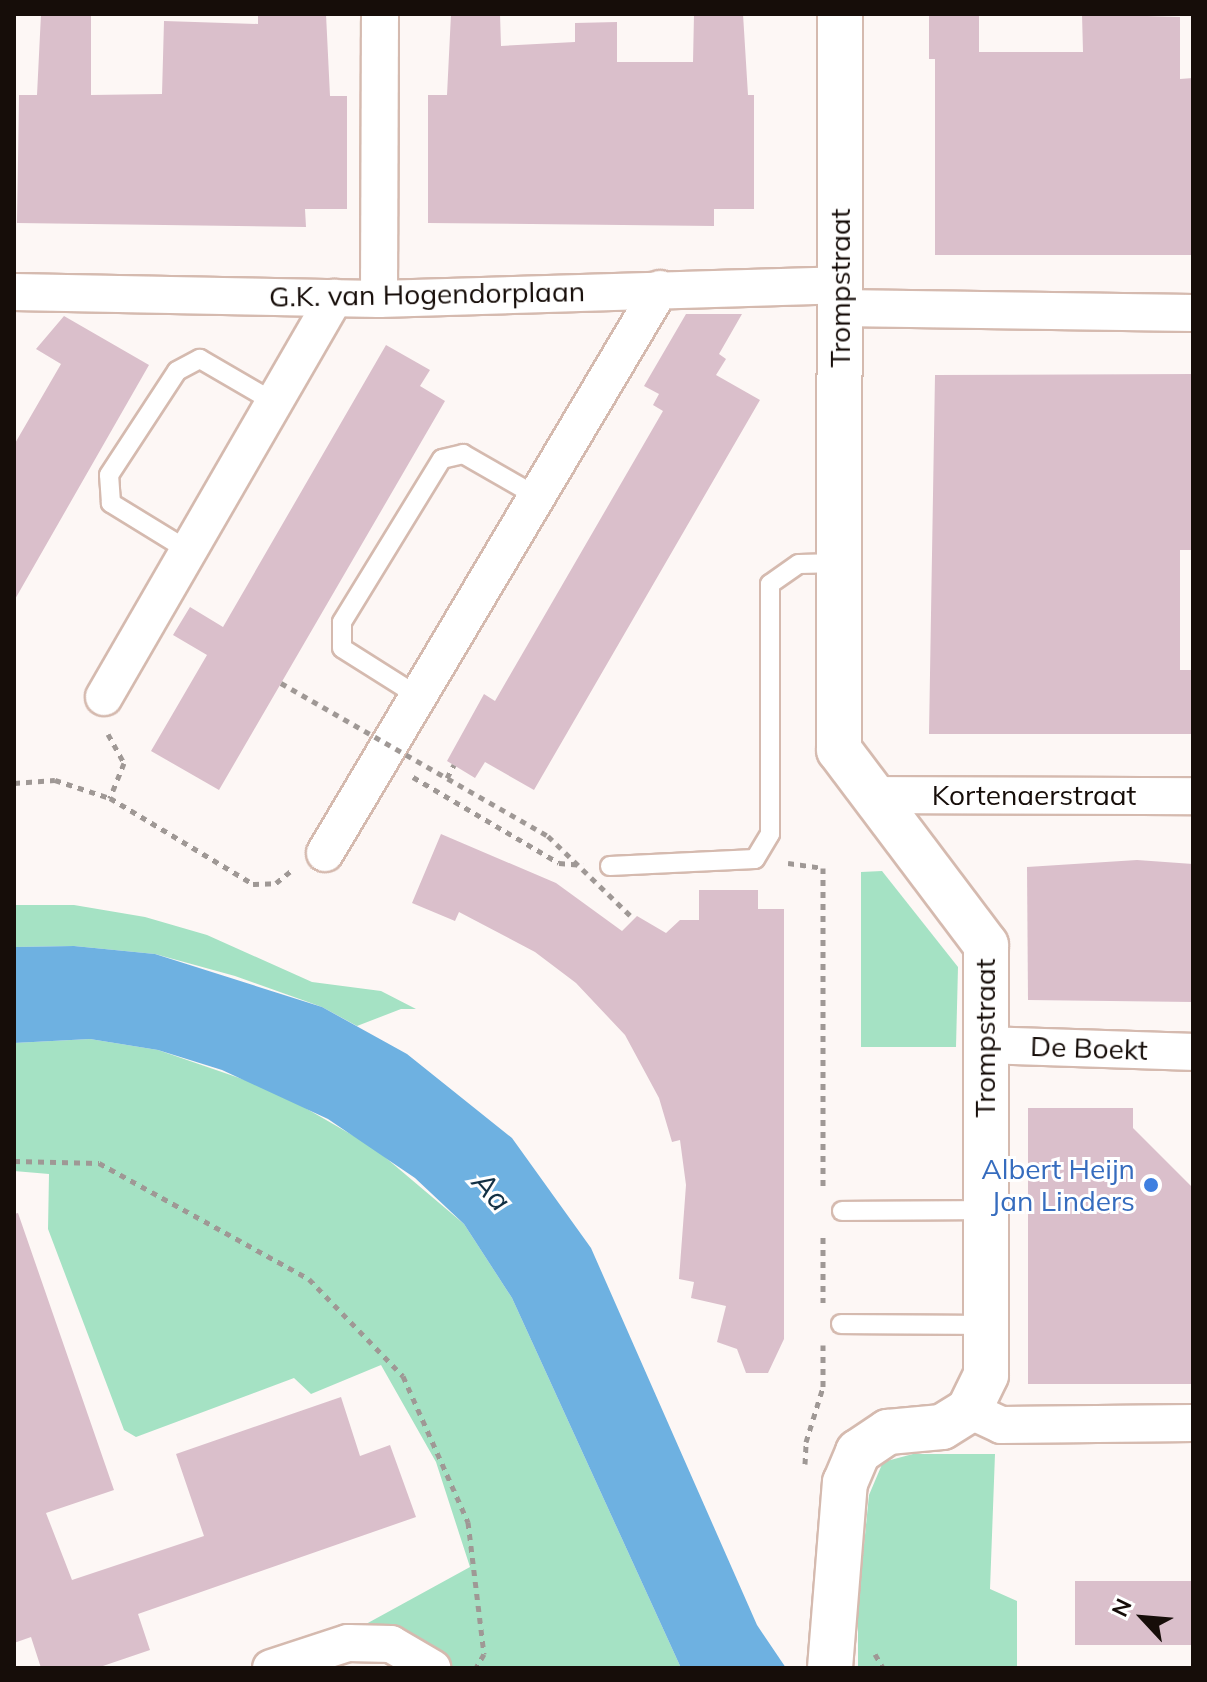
<!DOCTYPE html>
<style>
body{margin:0}
#map{position:relative;width:1207px;height:1682px;overflow:hidden;background:#fdf7f5;font-family:Mulish,sans-serif}
div>[style]{position:absolute}
[style*='--x']{left:calc(var(--x)*1px);top:calc(var(--y)*1px);width:calc(var(--w)*1px);rotate:calc(var(--a)*1deg)}
.green>*{inset:0;background:#a5e2c4}
.water>*{inset:0;background:#6eb1e1}
.building>*{inset:0;background:#dabfcb}
.path>*{height:5px;margin-top:-2.5px;transform-origin:0;background:repeating-linear-gradient(90deg,#9f9895 0 6px,transparent 0 12px)}
.roads{filter:drop-shadow(2px 0 #d5baaf) drop-shadow(-2px 0 #d5baaf) drop-shadow(0 2px #d5baaf) drop-shadow(0 -2px #d5baaf)}
.lane>*{height:18px;margin:-9px;padding:0 9px;transform-origin:9px;border-radius:9px;background:#fff}
.street>*{height:36px;margin:-18px;padding:0 18px;transform-origin:18px;border-radius:18px;background:#fff}
.secondary>*{height:44px;margin:-22px;padding:0 22px;transform-origin:22px;border-radius:22px;background:#fff}
.path-bridge>*{height:5px;margin-top:-2.5px;transform-origin:0;background:repeating-linear-gradient(90deg,#9f9895 0 6px,transparent 0 12px)}
.dots>*{width:22px;height:22px;translate:-50% -50%;box-sizing:border-box;border:4px solid #fff;border-radius:50%}
span{translate:-50% -50%;white-space:nowrap;text-align:center;line-height:1.15;-webkit-text-stroke:6px #fff;paint-order:stroke}
.street-label{font-size:28px;color:#160d09}
.shop-label{font-size:28px;color:#366cbe}
.right{translate:-100% -50%;text-align:right}
.water-label{font-size:30px;color:#123044;font-style:italic}
.frame{position:absolute;inset:0;border:16px solid #160d09;pointer-events:none}
.north{position:absolute;left:1103px;top:1578px;width:80px;height:80px;-webkit-text-stroke:6px #fff;paint-order:stroke;rotate:296deg;font-size:22px;font-weight:700;line-height:32px;text-align:center;color:#160d09}
.north::after{content:'';display:block;margin:auto;width:28px;height:36px;background:#160d09;clip-path:polygon(50% 0,100% 100%,50% 72%,0 100%)}
</style>
<div id="map">
<div class="green">
<div style="clip-path:polygon(882px 871px,958px 967px,956px 1047px,861px 1047px,861px 872px)"></div>
<div style="clip-path:polygon(14px 905px,74px 905px,145px 917px,207px 935px,312px 982px,381px 991px,416px 1009px,401px 1009px,357px 1026px,322px 1007px,235px 976px,155px 954px,74px 946px,14px 947px)"></div>
<div style="clip-path:polygon(90px 1039px,158px 1050px,274px 1090px,373px 1147px,464px 1224px,512px 1298px,681px 1668px,438px 1668px,401px 1631px,366px 1624px,470px 1567px,436px 1462px,381px 1365px,311px 1394px,294px 1378px,136px 1437px,124px 1430px,48px 1229px,49px 1174px,14px 1171px,14px 1043px)"></div>
<div style="clip-path:polygon(913px 1454px,995px 1454px,990px 1589px,1017px 1601px,1017px 1668px,858px 1668px,858px 1605px,869px 1495px,883px 1462px)"></div>
</div>
<div class="water">
<div style="clip-path:polygon(74px 946px,155px 954px,322px 1007px,407px 1054px,512px 1138px,591px 1248px,757px 1625px,786px 1668px,681px 1668px,512px 1298px,464px 1224px,415px 1178px,328px 1119px,222px 1070px,158px 1050px,90px 1039px,14px 1043px,14px 947px)"></div>
</div>
<div class="building">
<div style="clip-path:polygon(41px 14px,91px 14px,91px 95px,162px 94px,164px 21px,258px 24px,258px 14px,326px 14px,330px 96px,347px 96px,347px 209px,305px 209px,306px 227px,17px 223px,19px 95px,37px 95px)"></div>
<div style="clip-path:polygon(451px 14px,500px 14px,501px 46px,575px 42px,575px 23px,617px 22px,617px 62px,693px 62px,694px 14px,743px 14px,748px 95px,754px 95px,754px 209px,714px 209px,714px 226px,428px 223px,428px 95px,447px 95px)"></div>
<div style="clip-path:polygon(929px 14px,979px 14px,979px 52px,1083px 52px,1082px 14px,1180px 17px,1180px 79px,1193px 78px,1193px 255px,935px 255px,935px 59px,929px 59px)"></div>
<div style="clip-path:polygon(686px 314px,742px 314px,719px 354px,726px 359px,716px 375px,760px 400px,534px 790px,485px 762px,475px 778px,447px 761px,484px 694px,495px 701px,663px 411px,653px 405px,659px 394px,644px 386px)"></div>
<div style="clip-path:polygon(64px 316px,149px 365px,14px 601px,14px 445px,61px 364px,36px 349px)"></div>
<div style="clip-path:polygon(386px 345px,430px 370px,420px 386px,445px 401px,219px 790px,151px 751px,207px 655px,173px 635px,190px 607px,223px 627px)"></div>
<div style="clip-path:polygon(1193px 374px,1193px 550px,1180px 550px,1180px 670px,1193px 670px,1193px 734px,929px 734px,935px 375px)"></div>
<div style="clip-path:polygon(441px 834px,556px 883px,622px 931px,637px 916px,666px 933px,680px 920px,699px 920px,699px 890px,758px 890px,758px 909px,784px 909px,784px 1339px,768px 1373px,746px 1373px,737px 1349px,717px 1342px,726px 1306px,691px 1298px,694px 1282px,679px 1279px,686px 1185px,680px 1140px,672px 1142px,659px 1098px,625px 1035px,576px 983px,535px 952px,459px 912px,455px 921px,412px 903px)"></div>
<div style="clip-path:polygon(1137px 860px,1193px 864px,1193px 1002px,1028px 1000px,1027px 867px)"></div>
<div style="clip-path:polygon(1028px 1108px,1133px 1108px,1133px 1128px,1193px 1188px,1193px 1384px,1028px 1384px)"></div>
<div style="clip-path:polygon(18px 1213px,114px 1490px,46px 1513px,72px 1580px,204px 1536px,176px 1454px,341px 1397px,360px 1456px,390px 1445px,416px 1517px,138px 1614px,150px 1650px,97px 1668px,41px 1668px,31px 1637px,14px 1643px,14px 1214px)"></div>
<div style="clip-path:polygon(1075px 1581px,1193px 1581px,1193px 1645px,1075px 1645px)"></div>
</div>
<div class="path">
<div style="--x:108;--y:734;--w:33;--a:61"></div>
<div style="--x:124;--y:763;--w:38;--a:112"></div>
<div style="--x:413;--y:777;--w:169;--a:30.5"></div>
<div style="--x:559;--y:863;--w:24;--a:5"></div>
<div style="--x:447;--y:778;--w:15;--a:-62"></div>
<div style="--x:14;--y:783;--w:41;--a:-4.2"></div>
<div style="--x:55;--y:780;--w:58;--a:18.1"></div>
<div style="--x:110;--y:798;--w:167;--a:31"></div>
<div style="--x:253;--y:884;--w:23;--a:-2"></div>
<div style="--x:276;--y:883;--w:22;--a:-39"></div>
<div style="--x:788;--y:863;--w:35;--a:8"></div>
<div style="--x:823;--y:868;--w:323;--a:90"></div>
<div style="--x:14;--y:1161;--w:85;--a:1.3"></div>
<div style="--x:99;--y:1163;--w:240;--a:28.9"></div>
<div style="--x:309;--y:1279;--w:135;--a:45.9"></div>
<div style="--x:403;--y:1376;--w:160;--a:66"></div>
<div style="--x:468;--y:1522;--w:133;--a:83.1"></div>
<div style="--x:484;--y:1654;--w:16;--a:120"></div>
<div style="--x:823;--y:1303;--w:70;--a:-90"></div>
<div style="--x:805;--y:1464;--w:22;--a:-87"></div>
<div style="--x:806;--y:1442;--w:58;--a:-72.8"></div>
<div style="--x:823;--y:1387;--w:42;--a:-90"></div>
<div style="--x:875;--y:1654;--w:16;--a:60"></div>
</div>
<div class="roads">
<div class="lane">
<div style="--x:189;--y:551;--w:92;--a:-148.4"></div>
<div style="--x:111;--y:503;--w:28;--a:-94"></div>
<div style="--x:109;--y:475;--w:124;--a:-56.8"></div>
<div style="--x:177;--y:371;--w:26;--a:-28"></div>
<div style="--x:200;--y:359;--w:86;--a:30.2"></div>
<div style="--x:421;--y:698;--w:93;--a:-147.7"></div>
<div style="--x:342;--y:648;--w:26;--a:-90"></div>
<div style="--x:342;--y:622;--w:191;--a:-58.5"></div>
<div style="--x:442;--y:459;--w:22;--a:-13"></div>
<div style="--x:463;--y:454;--w:86;--a:29.8"></div>
<div style="--x:610;--y:866;--w:145;--a:-2.8"></div>
<div style="--x:755;--y:859;--w:29;--a:-59"></div>
<div style="--x:770;--y:834;--w:250;--a:-90"></div>
<div style="--x:770;--y:584;--w:35;--a:-35"></div>
<div style="--x:799;--y:564;--w:40;--a:-1.4"></div>
<div style="--x:842;--y:1211;--w:143;--a:-0.4"></div>
<div style="--x:841;--y:1324;--w:143;--a:0.4"></div>
</div>
<div class="street">
<div style="--x:14;--y:292;--w:365;--a:1.1"></div>
<div style="--x:379;--y:299;--w:461;--a:-1.7"></div>
<div style="--x:379;--y:299;--w:285;--a:-89.8"></div>
<div style="--x:840;--y:308;--w:353;--a:0.8"></div>
<div style="--x:104;--y:697;--w:461;--a:-60"></div>
<div style="--x:874;--y:795;--w:319;--a:0.2"></div>
<div style="--x:325;--y:853;--w:656;--a:-59.29"></div>
<div style="--x:986;--y:1045;--w:207;--a:1.9"></div>
<div style="--x:969;--y:1410;--w:35;--a:25"></div>
<div style="--x:1001;--y:1425;--w:192;--a:-0.6"></div>
<div style="--x:271;--y:1668;--w:81;--a:-18"></div>
<div style="--x:348;--y:1643;--w:43;--a:1.3"></div>
<div style="--x:391;--y:1644;--w:48;--a:30.3"></div>
</div>
<div class="secondary">
<div style="--x:830;--y:1668;--w:186;--a:-85.4"></div>
<div style="--x:845;--y:1483;--w:34;--a:-67"></div>
<div style="--x:858;--y:1452;--w:36;--a:-34"></div>
<div style="--x:888;--y:1432;--w:54;--a:-5.3"></div>
<div style="--x:942;--y:1427;--w:32;--a:-32"></div>
<div style="--x:969;--y:1410;--w:39;--a:-64"></div>
<div style="--x:986;--y:1375;--w:430;--a:-90"></div>
<div style="--x:986;--y:945;--w:244;--a:-127"></div>
<div style="--x:839;--y:750;--w:736;--a:-89.92"></div>
</div>
</div>
<div class="path-bridge">
<div style="--x:281;--y:683;--w:308;--a:29.8"></div>
<div style="--x:548;--y:836;--w:120;--a:44"></div>
</div>
<div class="dots">
<div style="left:1151px;top:1185px;background:#3f7fe0"></div>
</div>
<div class="street-label">
<span style="left:840px;top:288px;rotate:-90deg">Trompstraat</span>
<span style="left:427px;top:294px;rotate:-1deg">G.K. van Hogendorplaan</span>
<span style="left:1034px;top:795px">Kortenaerstraat</span>
<span style="left:985px;top:1038px;rotate:-90deg">Trompstraat</span>
<span style="left:1089px;top:1048px;rotate:2deg">De Boekt</span>
</div>
<div class="shop-label">
<span class="right" style="left:1135px;top:1185px">Albert Heijn<br>Jan Linders</span>
</div>
<div class="water-label">
<span style="left:492px;top:1191px;rotate:48deg">Aa</span>
</div>
<div class="frame"></div>
<div class="north">N</div>
</div>
